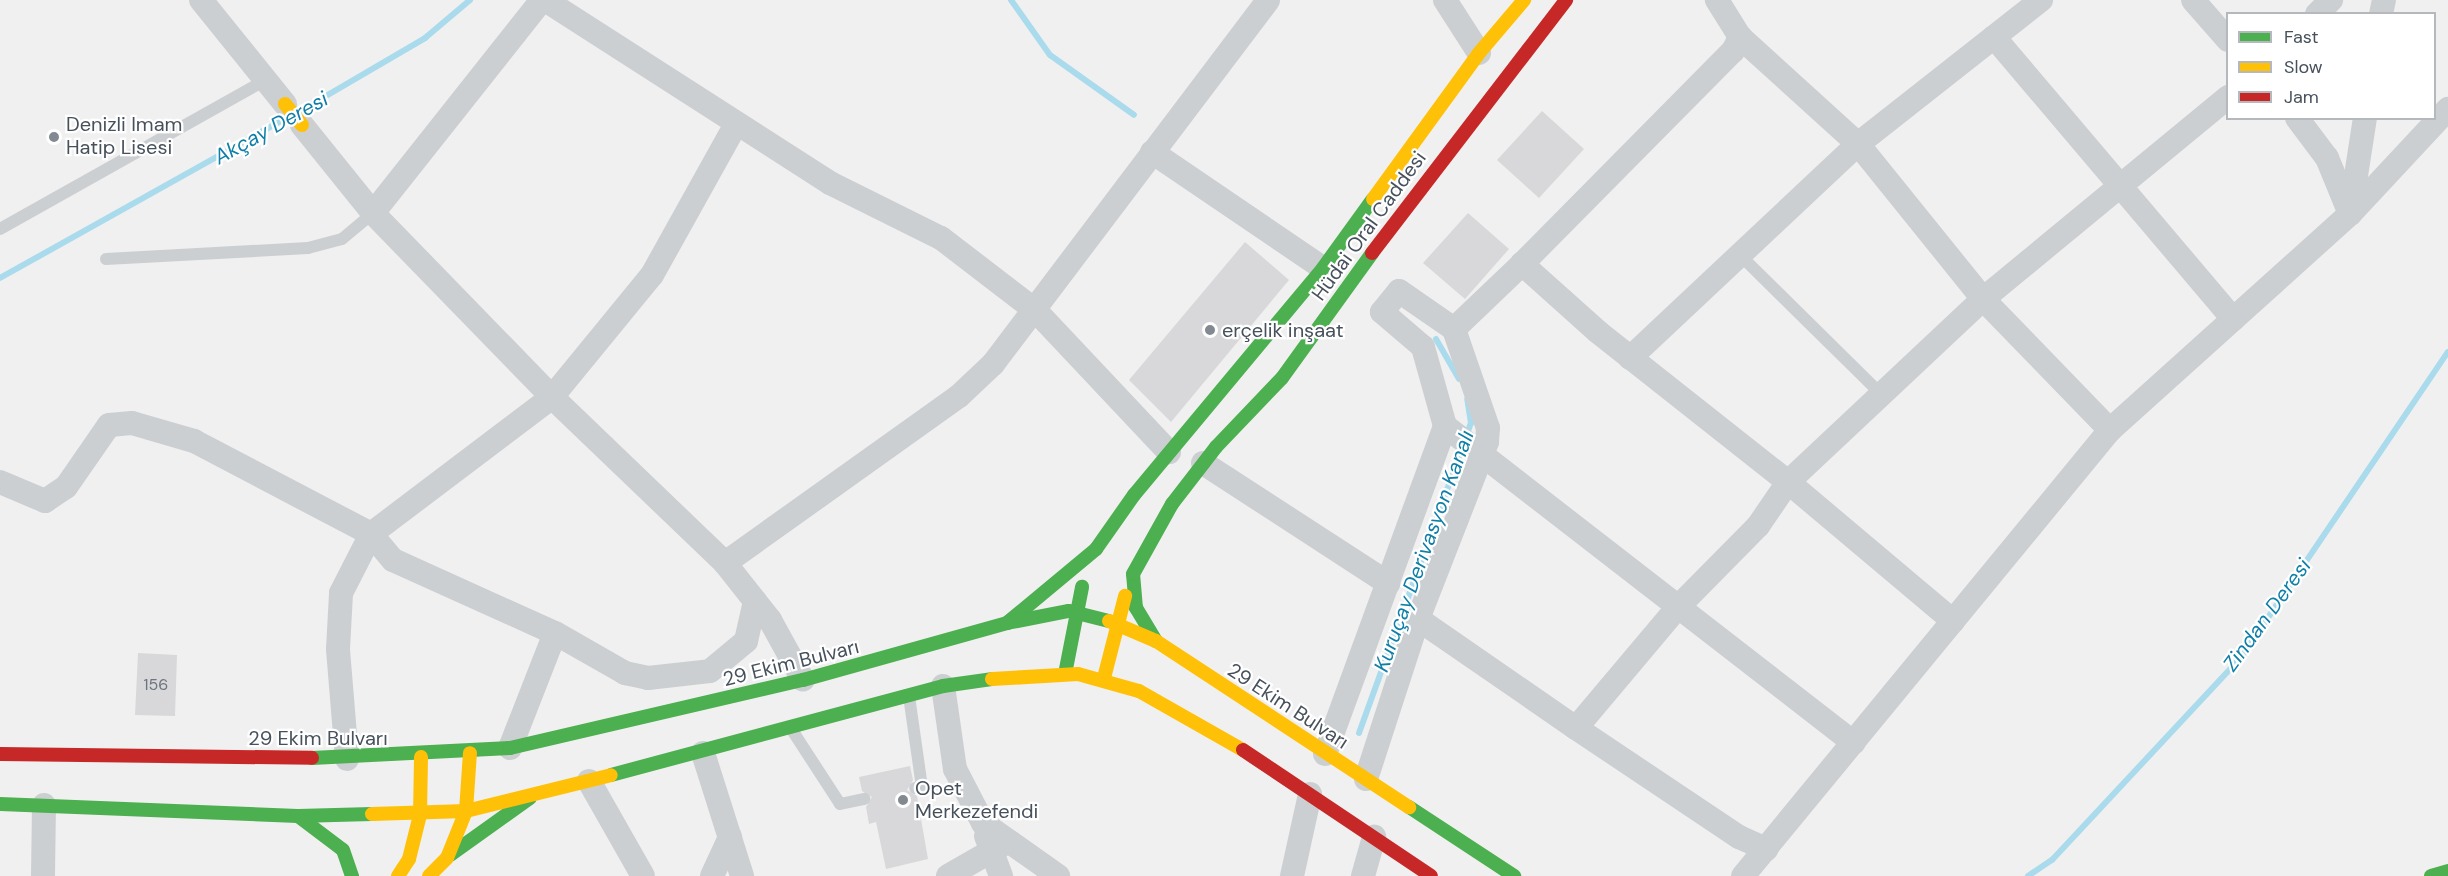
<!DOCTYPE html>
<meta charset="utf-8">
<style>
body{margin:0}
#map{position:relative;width:2448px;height:876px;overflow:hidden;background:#f1f0f0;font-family:"DM Sans",sans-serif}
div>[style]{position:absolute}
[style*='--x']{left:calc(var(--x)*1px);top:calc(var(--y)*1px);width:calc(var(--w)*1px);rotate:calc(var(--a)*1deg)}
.stream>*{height:6px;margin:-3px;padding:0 3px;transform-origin:3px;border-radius:3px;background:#aadbec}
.building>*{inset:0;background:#d8d8da}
.lane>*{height:12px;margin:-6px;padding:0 6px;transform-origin:6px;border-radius:6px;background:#cccfd1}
.street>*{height:24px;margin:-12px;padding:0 12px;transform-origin:12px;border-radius:12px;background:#cccfd1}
.fast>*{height:14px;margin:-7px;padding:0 7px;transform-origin:7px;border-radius:7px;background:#4caf50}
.slow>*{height:14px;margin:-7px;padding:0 7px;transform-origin:7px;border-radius:7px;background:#ffc107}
.jam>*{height:14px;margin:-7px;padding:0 7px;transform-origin:7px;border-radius:7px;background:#c62828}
.dots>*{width:16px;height:16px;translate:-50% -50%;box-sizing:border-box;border:3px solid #fff;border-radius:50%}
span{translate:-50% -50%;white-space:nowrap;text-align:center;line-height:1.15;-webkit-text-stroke:4.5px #fff;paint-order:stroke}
.number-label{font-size:16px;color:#6d747d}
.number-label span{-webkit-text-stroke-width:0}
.poi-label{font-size:20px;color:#47515c}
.left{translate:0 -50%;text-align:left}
.street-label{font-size:20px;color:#47515c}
.water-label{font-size:21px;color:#0f7fa8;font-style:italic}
.legend{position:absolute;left:2226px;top:12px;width:210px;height:108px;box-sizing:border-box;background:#fff;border:2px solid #b5b9be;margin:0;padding:8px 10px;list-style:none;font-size:18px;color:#47515c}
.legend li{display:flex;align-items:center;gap:12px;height:30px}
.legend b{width:30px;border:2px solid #b5b9be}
</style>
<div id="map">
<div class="stream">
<div style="--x:1011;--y:0;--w:67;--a:54.7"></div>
<div style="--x:1050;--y:55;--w:103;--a:35.5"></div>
<div style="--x:302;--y:110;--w:143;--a:-30.3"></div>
<div style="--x:425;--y:38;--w:59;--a:-40.2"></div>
<div style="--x:0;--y:278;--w:326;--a:-29.2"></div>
<div style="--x:1436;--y:339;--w:46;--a:60.1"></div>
<div style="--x:1466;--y:436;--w:14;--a:-69"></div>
<div style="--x:1471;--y:423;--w:24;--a:-99"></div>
<div style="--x:1359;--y:733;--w:305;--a:-70.1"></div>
<div style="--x:2028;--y:876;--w:29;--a:-34"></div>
<div style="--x:2052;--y:860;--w:279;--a:-47"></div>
<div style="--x:2242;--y:656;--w:367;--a:-55.9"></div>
</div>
<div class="building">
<div style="clip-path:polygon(1542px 111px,1584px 149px,1539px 198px,1497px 160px)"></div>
<div style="clip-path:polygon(1468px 213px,1509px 249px,1465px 299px,1423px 263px)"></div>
<div style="clip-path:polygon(1245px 242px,1289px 280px,1171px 422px,1129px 380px)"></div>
<div style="clip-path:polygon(138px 653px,177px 655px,175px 716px,135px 715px)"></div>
<div style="clip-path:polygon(910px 766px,913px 780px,907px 790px,917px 796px,928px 859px,886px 869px,876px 822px,869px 824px,866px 807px,872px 797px,862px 791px,859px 777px)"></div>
</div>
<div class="lane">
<div style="--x:0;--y:229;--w:305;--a:-29.3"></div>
<div style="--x:1741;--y:256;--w:198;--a:44.6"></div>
<div style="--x:106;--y:259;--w:202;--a:-3.1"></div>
<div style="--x:308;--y:248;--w:35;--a:-15"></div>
<div style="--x:342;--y:239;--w:40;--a:-40"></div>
<div style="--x:909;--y:696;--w:92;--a:81.9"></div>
<div style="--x:922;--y:787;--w:7;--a:172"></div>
<div style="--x:792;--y:730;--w:88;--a:57"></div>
<div style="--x:840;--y:804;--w:25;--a:-12"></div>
</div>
<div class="street">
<div style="--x:201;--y:0;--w:134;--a:51.1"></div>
<div style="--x:545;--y:0;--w:339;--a:32.7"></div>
<div style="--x:830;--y:183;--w:124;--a:26.4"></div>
<div style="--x:941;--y:238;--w:120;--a:37.5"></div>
<div style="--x:1036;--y:311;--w:194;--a:46.7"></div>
<div style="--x:1445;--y:0;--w:63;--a:57.3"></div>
<div style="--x:2193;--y:0;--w:53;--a:48.8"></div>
<div style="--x:2317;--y:14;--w:20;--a:-45"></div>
<div style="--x:2381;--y:14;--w:14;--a:-78"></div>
<div style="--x:1740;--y:37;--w:159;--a:42.2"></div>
<div style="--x:1858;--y:144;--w:199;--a:51.1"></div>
<div style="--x:1983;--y:299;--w:267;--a:136.8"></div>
<div style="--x:1788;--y:482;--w:216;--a:40.1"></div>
<div style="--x:1994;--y:37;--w:370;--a:49.7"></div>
<div style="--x:302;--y:125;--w:113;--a:51.1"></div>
<div style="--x:373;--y:213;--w:257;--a:45.8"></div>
<div style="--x:552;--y:397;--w:240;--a:43.8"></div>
<div style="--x:725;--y:563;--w:73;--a:51.7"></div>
<div style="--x:770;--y:620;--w:68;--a:61.2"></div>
<div style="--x:1152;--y:152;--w:207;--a:34.2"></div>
<div style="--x:2351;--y:208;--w:91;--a:-81.2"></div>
<div style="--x:373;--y:213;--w:272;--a:-51.6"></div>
<div style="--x:2350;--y:214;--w:144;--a:-47"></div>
<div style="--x:1630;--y:358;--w:313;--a:-43.2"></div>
<div style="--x:1858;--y:144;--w:233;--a:-38.2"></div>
<div style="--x:1445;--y:426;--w:517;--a:37.78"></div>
<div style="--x:2110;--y:430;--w:323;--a:-42"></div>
<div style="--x:2350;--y:214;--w:61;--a:-112.3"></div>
<div style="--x:2327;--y:158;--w:50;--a:-126.9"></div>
<div style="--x:1203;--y:463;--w:221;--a:33"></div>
<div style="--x:0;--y:482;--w:49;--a:22.9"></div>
<div style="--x:45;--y:501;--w:25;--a:-34"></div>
<div style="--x:66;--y:487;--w:75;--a:-55.3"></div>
<div style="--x:109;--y:425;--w:23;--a:-5"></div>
<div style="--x:132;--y:423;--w:65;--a:16.2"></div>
<div style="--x:194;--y:441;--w:200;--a:27.7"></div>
<div style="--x:371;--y:534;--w:34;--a:50"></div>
<div style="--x:393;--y:560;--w:178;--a:24.3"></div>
<div style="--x:555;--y:633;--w:81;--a:29.7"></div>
<div style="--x:625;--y:673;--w:24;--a:12"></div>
<div style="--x:648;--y:678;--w:62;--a:-6.4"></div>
<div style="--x:710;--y:671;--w:47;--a:-39.8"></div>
<div style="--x:746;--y:641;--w:41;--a:-77.3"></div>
<div style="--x:725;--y:563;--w:287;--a:-35.5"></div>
<div style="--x:959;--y:396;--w:47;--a:-43.3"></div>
<div style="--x:993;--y:364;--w:456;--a:-52.9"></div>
<div style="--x:1418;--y:619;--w:192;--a:34.6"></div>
<div style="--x:1576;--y:728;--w:158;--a:-49.9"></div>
<div style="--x:1678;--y:607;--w:114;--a:-45.4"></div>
<div style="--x:1758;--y:526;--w:53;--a:-55.7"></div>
<div style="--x:1788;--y:482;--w:243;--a:-141.7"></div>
<div style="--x:1597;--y:331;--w:101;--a:-138.2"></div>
<div style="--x:1522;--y:264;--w:300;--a:-45.3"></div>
<div style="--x:1733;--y:51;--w:16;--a:-63"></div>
<div style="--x:1740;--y:37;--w:44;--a:-121.9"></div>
<div style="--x:943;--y:686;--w:84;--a:81.8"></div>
<div style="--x:955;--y:769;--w:61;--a:62.6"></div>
<div style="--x:983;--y:823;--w:92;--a:35.2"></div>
<div style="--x:1576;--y:728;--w:196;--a:33.8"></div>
<div style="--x:1739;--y:837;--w:30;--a:24"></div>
<div style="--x:510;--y:748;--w:123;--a:-68.6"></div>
<div style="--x:703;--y:753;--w:129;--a:72.4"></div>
<div style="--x:1325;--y:754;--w:349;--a:-69.9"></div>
<div style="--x:1445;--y:426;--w:82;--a:-105.6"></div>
<div style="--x:1423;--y:347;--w:54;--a:-139.5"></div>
<div style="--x:1382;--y:312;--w:27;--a:-51"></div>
<div style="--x:1399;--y:291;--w:67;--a:34.6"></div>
<div style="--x:347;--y:759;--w:110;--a:-94.7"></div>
<div style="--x:338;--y:649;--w:56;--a:-86.9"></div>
<div style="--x:341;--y:593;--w:66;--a:-63"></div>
<div style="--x:371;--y:534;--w:227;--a:-37.1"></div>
<div style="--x:552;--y:397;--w:158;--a:-50.7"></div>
<div style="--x:652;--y:275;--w:171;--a:-60.9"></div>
<div style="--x:1366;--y:779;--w:168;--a:-72"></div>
<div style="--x:1418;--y:619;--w:190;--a:-68.7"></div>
<div style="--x:1487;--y:442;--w:14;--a:-86"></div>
<div style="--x:1488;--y:428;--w:105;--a:-109"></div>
<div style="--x:1454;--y:329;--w:94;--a:-43.7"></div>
<div style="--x:589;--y:781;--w:109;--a:60.4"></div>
<div style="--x:986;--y:836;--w:43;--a:69.4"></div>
<div style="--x:43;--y:876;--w:71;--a:-89.2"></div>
<div style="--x:712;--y:876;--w:43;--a:-65.2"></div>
<div style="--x:948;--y:876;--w:70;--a:-29.8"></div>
<div style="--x:1292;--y:876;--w:84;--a:-77.6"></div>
<div style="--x:1363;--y:876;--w:41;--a:-74.2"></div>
<div style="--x:1743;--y:876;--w:578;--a:-50.55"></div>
<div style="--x:2110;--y:430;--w:182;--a:-134.1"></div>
<div style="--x:1983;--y:299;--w:318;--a:-39.5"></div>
</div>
<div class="fast">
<div style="--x:1007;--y:623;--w:116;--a:-39.7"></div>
<div style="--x:1096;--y:549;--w:66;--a:-54.9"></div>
<div style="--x:1134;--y:495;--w:295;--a:-50.2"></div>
<div style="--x:1323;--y:268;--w:85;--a:-54.1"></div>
<div style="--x:1156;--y:641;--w:39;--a:-121"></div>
<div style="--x:1136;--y:608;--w:34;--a:-95"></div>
<div style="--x:1133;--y:574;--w:80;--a:-60.9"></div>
<div style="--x:1172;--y:504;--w:72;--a:-52.3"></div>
<div style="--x:1216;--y:447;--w:95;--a:-46.3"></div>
<div style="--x:1282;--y:378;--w:154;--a:-54.2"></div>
<div style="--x:1065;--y:674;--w:89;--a:-78.9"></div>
<div style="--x:312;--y:758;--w:198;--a:-2.9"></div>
<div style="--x:510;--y:748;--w:301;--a:-13.1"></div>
<div style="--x:803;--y:680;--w:212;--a:-15.6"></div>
<div style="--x:1007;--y:623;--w:63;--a:-11"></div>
<div style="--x:1069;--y:611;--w:41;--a:14"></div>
<div style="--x:611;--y:775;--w:344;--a:-15"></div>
<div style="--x:943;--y:686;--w:49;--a:-8.1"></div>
<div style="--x:0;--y:804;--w:298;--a:2.3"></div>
<div style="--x:298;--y:816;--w:74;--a:-1.5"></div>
<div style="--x:1409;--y:807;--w:126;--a:33.3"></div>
<div style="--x:298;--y:816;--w:56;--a:37.1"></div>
<div style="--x:343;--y:850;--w:28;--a:71"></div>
<div style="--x:450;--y:855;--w:98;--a:-35.5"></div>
<div style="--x:2431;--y:876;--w:18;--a:-16"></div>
</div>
<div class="slow">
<div style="--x:285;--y:104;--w:27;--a:51"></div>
<div style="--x:1373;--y:199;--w:180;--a:-54"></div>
<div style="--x:1479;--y:53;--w:70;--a:-49.7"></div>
<div style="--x:1109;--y:621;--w:51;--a:23.1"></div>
<div style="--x:1156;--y:641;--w:303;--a:33.3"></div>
<div style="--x:1104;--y:678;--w:85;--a:-75.6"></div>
<div style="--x:992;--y:679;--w:86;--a:-3.3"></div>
<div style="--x:1078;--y:674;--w:63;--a:15.6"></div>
<div style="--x:1139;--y:691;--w:120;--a:29.6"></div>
<div style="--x:372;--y:814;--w:94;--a:-1.8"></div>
<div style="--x:466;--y:811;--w:149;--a:-13.9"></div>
<div style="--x:398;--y:876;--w:20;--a:-57"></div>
<div style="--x:409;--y:859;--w:45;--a:-76"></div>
<div style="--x:420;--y:815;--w:58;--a:-89"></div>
<div style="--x:429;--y:876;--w:25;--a:-45"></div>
<div style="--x:447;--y:858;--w:51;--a:-68"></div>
<div style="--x:466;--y:811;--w:58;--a:-86.1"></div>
</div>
<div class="jam">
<div style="--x:1372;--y:253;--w:319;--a:-52.5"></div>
<div style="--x:1243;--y:750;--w:226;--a:33.8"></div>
<div style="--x:0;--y:754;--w:312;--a:0.7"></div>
</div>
<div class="dots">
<div style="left:54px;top:137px;background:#828990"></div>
<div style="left:1210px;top:330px;background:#828990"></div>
<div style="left:903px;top:800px;background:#828990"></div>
</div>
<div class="number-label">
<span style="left:156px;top:685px">156</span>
</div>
<div class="poi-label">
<span class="left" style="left:66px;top:136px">Denizli Imam<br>Hatip Lisesi</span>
<span class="left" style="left:1222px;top:330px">erçelik inşaat</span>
<span class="left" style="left:915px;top:800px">Opet<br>Merkezefendi</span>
</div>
<div class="street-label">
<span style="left:1369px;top:226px;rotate:-54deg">Hüdai Oral Caddesi</span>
<span style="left:791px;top:663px;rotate:-14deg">29 Ekim Bulvarı</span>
<span style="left:1288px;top:706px;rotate:33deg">29 Ekim Bulvarı</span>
<span style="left:318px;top:738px">29 Ekim Bulvarı</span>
</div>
<div class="water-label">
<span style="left:271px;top:128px;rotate:-29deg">Akçay Deresi</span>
<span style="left:1424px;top:551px;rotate:-70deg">Kuruçay Derivasyon Kanalı</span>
<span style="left:2267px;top:615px;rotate:-54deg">Zindan Deresi</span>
</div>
<ul class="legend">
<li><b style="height:8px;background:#4caf50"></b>Fast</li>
<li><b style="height:8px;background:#ffc107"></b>Slow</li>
<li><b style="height:8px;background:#c62828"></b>Jam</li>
</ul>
</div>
